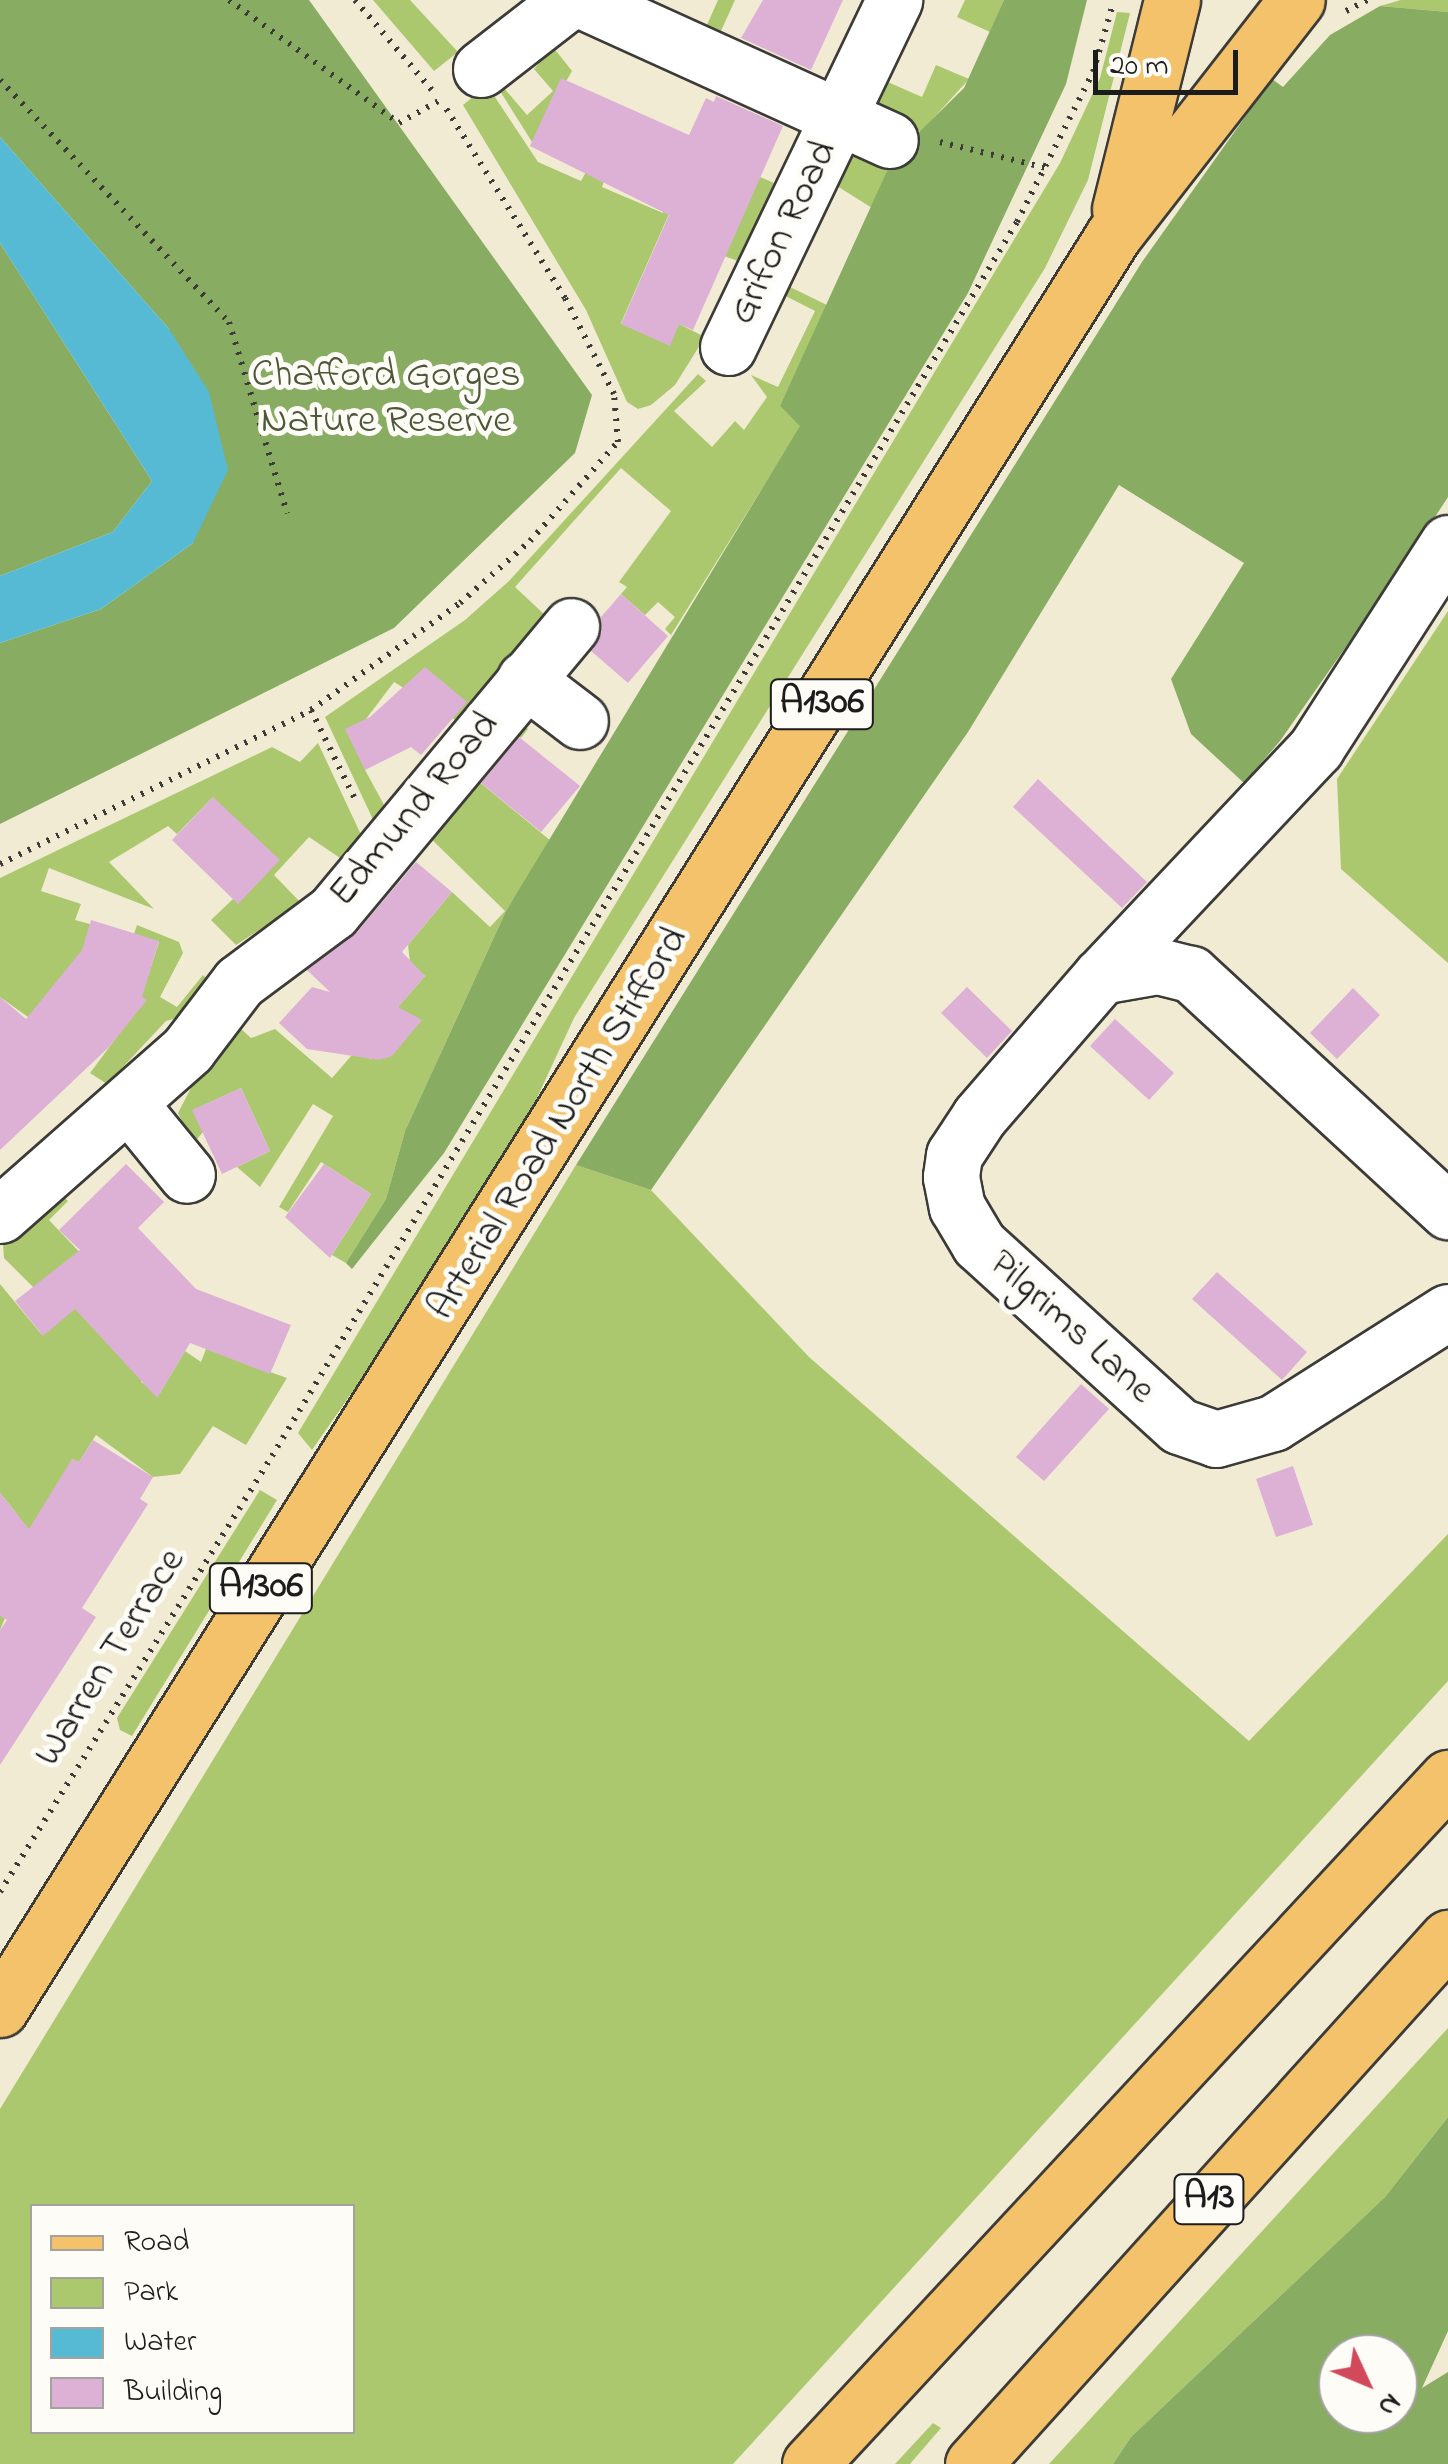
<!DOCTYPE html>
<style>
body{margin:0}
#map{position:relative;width:1448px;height:2464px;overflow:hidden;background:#f1ebd4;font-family:"Indie Flower",sans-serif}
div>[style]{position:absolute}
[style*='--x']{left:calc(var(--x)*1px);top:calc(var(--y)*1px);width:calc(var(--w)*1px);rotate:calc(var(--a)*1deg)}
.green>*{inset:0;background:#abc86f}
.forest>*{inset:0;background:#88ac62}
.water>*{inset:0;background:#56bad4}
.building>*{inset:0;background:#ddb0d5}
.path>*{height:6px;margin-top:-3px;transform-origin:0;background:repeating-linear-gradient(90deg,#3c3b38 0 2.5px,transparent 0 10.5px)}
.roads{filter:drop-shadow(2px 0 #3c3b38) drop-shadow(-2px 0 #3c3b38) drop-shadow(0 2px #3c3b38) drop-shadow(0 -2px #3c3b38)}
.minor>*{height:55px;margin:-27.5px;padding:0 27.5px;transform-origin:27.5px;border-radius:27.5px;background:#fff}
.major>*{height:55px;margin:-27.5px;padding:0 27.5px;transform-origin:27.5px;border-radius:27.5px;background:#f3c26a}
.highway>*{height:55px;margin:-27.5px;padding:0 27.5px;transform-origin:27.5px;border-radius:27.5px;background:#f3c26a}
span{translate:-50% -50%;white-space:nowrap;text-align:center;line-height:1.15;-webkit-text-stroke:10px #fdfcf7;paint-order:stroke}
.shield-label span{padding:2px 8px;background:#fdfcf7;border:2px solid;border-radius:8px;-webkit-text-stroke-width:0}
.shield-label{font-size:38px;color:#1c1c1c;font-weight:700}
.street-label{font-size:40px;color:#1c1c1c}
.park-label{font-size:40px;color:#4e5839}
.legend{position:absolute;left:30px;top:2204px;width:325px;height:230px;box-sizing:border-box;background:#fdfcf7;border:2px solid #a3a29f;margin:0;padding:12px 18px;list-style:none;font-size:30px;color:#1c1c1c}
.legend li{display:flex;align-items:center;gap:20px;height:50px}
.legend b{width:50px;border:2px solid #a3a29f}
.north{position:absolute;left:1318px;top:2334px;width:100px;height:100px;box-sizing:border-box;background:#fdfcf7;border:2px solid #a3a29f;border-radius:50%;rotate:134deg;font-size:28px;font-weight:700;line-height:40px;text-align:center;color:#1c1c1c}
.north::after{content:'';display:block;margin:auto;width:35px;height:45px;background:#d1495b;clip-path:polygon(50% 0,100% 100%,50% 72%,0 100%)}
.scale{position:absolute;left:1093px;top:50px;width:145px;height:45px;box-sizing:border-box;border:5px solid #1c1c1c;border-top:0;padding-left:12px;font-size:30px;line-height:35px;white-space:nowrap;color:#1c1c1c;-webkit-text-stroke:8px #fdfcf7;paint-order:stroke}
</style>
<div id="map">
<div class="green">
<div style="clip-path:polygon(373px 0,410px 0,458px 52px,434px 71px)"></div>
<div style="clip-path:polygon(718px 0,735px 0,721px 31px,707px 25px)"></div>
<div style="clip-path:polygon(965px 0,1004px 0,990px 32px,957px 17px)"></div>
<div style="clip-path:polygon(1401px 0,1448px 0,1448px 12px,1380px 6px)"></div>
<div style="clip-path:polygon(1117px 12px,1130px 13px,1088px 180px,1045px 268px,574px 1018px,498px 1182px,312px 1450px,298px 1433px,1060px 163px,1100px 78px)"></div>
<div style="clip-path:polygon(553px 47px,572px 71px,532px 142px,500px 91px,503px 87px,527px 115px,553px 91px,534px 69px)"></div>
<div style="clip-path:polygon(936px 65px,969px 79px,921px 132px,862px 106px,874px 76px,922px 97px)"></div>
<div style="clip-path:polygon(487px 85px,538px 162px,581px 181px,587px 170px,605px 178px,602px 187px,663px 213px,683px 168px,749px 198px,760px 177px,774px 183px,738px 261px,713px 252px,723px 229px,672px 207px,621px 323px,669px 345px,679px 324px,705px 337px,675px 385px,651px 405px,638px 409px,627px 402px,586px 310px,463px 105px)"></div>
<div style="clip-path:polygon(854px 150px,893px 158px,872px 208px,834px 184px,833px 169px)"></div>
<div style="clip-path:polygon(801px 254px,788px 286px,829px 306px,780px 406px,801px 426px,671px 635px,665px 629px,675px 617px,658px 602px,645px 615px,621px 594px,627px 587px,619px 582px,671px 511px,621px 468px,515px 587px,545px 615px,457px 721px,394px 682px,366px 719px,365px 770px,388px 812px,376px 826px,325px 717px,465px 620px,509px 581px,698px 374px,706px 381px,674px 411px,712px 447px,735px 421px,744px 430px,767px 397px,751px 375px,778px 387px,815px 311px,770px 288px)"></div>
<div style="clip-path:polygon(1448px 611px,1448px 963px,1341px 869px,1337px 779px)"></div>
<div style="clip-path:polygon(514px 718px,528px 729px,521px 738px,509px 729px,471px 775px,551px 841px,506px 911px,405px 1131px,386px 1199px,346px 1263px,332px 1255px,371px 1194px,321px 1162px,288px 1212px,279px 1207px,333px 1116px,313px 1104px,260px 1187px,237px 1167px,270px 1151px,241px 1088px,193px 1110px,203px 1132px,193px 1144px,178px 1113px,228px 1017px,251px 1038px,275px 1029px,332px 1078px,358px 1048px,370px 1059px,386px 1058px,418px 1024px,398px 1007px,425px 976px,410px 963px,408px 945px,452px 892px,490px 927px,505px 911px,421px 829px)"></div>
<div style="clip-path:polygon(318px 743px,364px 841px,343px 860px,309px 837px,274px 875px,301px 903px,236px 945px,211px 920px,233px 899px,213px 797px,177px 834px,168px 826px,109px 862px,154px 909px,49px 868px,41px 891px,81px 904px,75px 920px,90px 924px,143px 992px,159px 942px,134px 934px,137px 925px,179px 942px,183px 953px,160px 997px,177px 1007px,203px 975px,209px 981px,184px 1016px,166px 1021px,107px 1084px,90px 1073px,128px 1022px,28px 1017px,0 997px,0 878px,272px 747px,300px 762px)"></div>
<div style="clip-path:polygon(evenodd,576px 1165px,651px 1190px,809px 1357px,1249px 1741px,1448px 1534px,1448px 1681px,733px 2464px,0 2464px,0 2109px,576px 1165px,32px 2206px,352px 2206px,352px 2432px,32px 2432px,32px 2206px)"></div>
<div style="clip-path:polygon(62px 1195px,68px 1201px,49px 1220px,164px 1341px,141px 1382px,160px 1393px,185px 1351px,201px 1362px,206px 1349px,287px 1378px,246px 1445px,213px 1426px,180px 1474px,153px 1477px,96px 1435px,79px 1462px,72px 1459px,0 1630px,0 1528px,17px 1514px,0 1493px,0 1284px,42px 1335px,33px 1287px,4px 1258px,3px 1244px)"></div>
<div style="clip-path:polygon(260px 1490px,277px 1500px,132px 1736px,120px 1730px,117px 1718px)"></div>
<div style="clip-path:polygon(1448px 2028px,1448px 2117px,1385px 2197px,1131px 2437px,1113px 2464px,1049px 2464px)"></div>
<div style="clip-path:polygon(933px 2423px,941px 2428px,910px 2464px,895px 2464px)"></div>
</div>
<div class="forest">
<div style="clip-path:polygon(0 0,309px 0,592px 395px,575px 453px,394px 628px,0 824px,0 643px,101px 609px,193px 543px,169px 329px,0 137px)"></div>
<div style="clip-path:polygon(1004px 0,1087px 0,1066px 84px,968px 293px,444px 1153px,352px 1269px,346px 1263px,386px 1199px,405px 1131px,506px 911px,800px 426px,780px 406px,893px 158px,964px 88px)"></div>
<div style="clip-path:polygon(1380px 6px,1448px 12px,1448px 497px,1410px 555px,1280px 741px,1244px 783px,1191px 734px,1171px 679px,1244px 563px,1119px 485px,968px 732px,651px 1190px,576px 1165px,1142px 262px,1272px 79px,1283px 87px,1330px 35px)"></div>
<div style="clip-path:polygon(0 243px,152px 481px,113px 532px,0 576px)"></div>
<div style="clip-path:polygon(evenodd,1448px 2117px,1448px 2331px,1422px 2388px,1448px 2372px,1448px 2464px,1113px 2464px,1131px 2437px,1385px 2197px,1448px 2117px,1338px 2354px,1398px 2354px,1398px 2414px,1338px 2414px,1338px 2354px)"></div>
</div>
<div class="water">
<div style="clip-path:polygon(0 137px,169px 329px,209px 392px,228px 470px,193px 543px,101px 609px,0 643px,0 576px,113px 532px,152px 481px,0 243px)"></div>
</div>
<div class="building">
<div style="clip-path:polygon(763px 0,843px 0,811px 70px,741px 38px)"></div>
<div style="clip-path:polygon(561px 78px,689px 135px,706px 98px,714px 102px,716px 96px,783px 126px,693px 330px,679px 324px,670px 346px,621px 324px,669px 215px,530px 146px)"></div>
<div style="clip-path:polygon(621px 594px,668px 636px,628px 683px,591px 651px,602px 632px,601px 617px)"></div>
<div style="clip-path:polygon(425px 667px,467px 702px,421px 755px,411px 747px,365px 770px,345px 729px,370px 717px)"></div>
<div style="clip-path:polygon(519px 737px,580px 786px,541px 832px,481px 783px)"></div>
<div style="clip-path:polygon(1038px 779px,1147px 882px,1122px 908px,1013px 807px)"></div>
<div style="clip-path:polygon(213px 797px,280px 860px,238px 904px,172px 840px)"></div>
<div style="clip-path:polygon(416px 862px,452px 892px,402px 952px,425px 976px,398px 1007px,422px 1020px,392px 1056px,379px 1060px,307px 1049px,279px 1023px,312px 987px,330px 992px,307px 970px,357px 932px)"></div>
<div style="clip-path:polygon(91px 920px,159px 941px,142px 997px,147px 1000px,109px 1047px,0 1150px,0 997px,26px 1019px,82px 950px)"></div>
<div style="clip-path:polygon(967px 987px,1012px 1031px,987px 1058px,941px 1013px)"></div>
<div style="clip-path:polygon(1353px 988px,1380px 1015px,1337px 1059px,1310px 1033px)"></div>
<div style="clip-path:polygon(1115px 1019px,1174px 1073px,1149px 1100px,1090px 1046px)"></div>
<div style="clip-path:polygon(241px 1088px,270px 1151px,222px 1174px,192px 1110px)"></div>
<div style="clip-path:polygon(126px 1164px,164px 1202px,138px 1228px,196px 1289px,291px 1325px,270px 1374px,190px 1343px,157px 1398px,75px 1309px,43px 1336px,15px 1301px,80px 1250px,59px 1230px)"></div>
<div style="clip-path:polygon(324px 1164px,371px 1194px,330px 1258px,285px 1217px)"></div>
<div style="clip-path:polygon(1217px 1272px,1307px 1352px,1282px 1380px,1192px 1299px)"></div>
<div style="clip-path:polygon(1081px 1384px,1109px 1409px,1044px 1481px,1016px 1457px)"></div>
<div style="clip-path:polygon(93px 1440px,153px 1477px,140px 1499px,148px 1504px,82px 1608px,96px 1617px,0 1765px,0 1630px,7px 1620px,0 1616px,0 1493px,29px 1529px,72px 1459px,79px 1462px)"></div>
<div style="clip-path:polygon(1293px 1466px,1313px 1525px,1276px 1537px,1256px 1479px)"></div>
</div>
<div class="path">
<div style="--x:229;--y:0;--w:210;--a:35.9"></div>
<div style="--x:399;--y:123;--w:49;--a:-29.2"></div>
<div style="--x:355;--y:0;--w:118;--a:49.5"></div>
<div style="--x:1346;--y:11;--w:25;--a:-27"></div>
<div style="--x:0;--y:80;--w:333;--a:46.6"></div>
<div style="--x:229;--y:322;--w:200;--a:73.1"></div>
<div style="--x:940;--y:142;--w:110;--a:13.7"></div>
<div style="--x:311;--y:710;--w:104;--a:63.7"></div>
<div style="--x:0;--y:864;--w:347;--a:-26.3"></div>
<div style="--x:311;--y:710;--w:183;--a:-35.7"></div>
<div style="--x:460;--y:603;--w:94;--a:-41.5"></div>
<div style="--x:530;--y:541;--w:132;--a:-48.4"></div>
<div style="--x:618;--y:442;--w:48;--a:-94.8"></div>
<div style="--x:614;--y:394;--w:108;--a:-117"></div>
<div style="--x:565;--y:298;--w:224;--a:-122.1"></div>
<div style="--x:0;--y:1892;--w:514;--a:-58.04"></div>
<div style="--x:272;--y:1456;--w:1441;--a:-58.88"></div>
<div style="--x:1017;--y:222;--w:168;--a:-63.1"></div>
<div style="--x:1093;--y:72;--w:71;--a:-73.6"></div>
</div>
<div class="roads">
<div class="minor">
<div style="--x:581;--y:0;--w:339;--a:24.4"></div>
<div style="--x:481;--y:69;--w:113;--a:-37.8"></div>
<div style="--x:728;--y:347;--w:385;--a:-64.4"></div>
<div style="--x:1448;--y:543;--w:244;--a:122.8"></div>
<div style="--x:1316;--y:748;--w:313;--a:133.3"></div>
<div style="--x:1101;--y:976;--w:186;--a:130.9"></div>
<div style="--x:979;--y:1117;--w:45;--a:123.3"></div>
<div style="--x:954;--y:1155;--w:22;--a:98"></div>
<div style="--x:951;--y:1177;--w:31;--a:79"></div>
<div style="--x:957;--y:1207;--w:43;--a:59.3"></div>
<div style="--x:979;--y:1244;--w:270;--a:42.3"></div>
<div style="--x:1179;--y:1426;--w:39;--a:19"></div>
<div style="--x:1216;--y:1439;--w:59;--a:-15.7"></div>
<div style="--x:1273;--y:1423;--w:207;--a:-32.4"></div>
<div style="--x:525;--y:679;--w:69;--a:37.4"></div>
<div style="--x:1101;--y:976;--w:58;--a:-10"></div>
<div style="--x:1158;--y:966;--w:34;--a:14"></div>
<div style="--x:1191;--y:974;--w:350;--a:42.7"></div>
<div style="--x:130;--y:1105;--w:90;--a:50.8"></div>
<div style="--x:0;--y:1215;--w:251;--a:-41.4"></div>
<div style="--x:188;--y:1049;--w:84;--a:-52.7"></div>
<div style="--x:239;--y:982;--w:117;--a:-36.7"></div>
<div style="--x:333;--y:912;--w:372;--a:-50.2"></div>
</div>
<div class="major">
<div style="--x:1120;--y:209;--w:215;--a:-76"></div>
<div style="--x:0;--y:2009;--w:2093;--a:-57.88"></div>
<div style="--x:1113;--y:236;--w:299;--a:-52.1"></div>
</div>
<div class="highway">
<div style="--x:810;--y:2464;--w:937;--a:-47.08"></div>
<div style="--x:973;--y:2464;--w:709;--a:-47.92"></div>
</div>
</div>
<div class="shield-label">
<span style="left:822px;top:704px">A1306</span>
<span style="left:261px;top:1588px">A1306</span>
<span style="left:1209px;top:2199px">A13</span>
</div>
<div class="street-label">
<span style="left:784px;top:233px;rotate:-64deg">Grifon Road</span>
<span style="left:415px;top:810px;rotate:-50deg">Edmund Road</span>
<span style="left:559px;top:1124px;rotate:-58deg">Arterial Road North Stifford</span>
<span style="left:1071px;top:1328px;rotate:42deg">Pilgrims Lane</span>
<span style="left:111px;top:1658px;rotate:-58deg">Warren Terrace</span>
</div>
<div class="park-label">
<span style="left:386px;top:399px">Chafford Gorges<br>Nature Reserve</span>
</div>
<ul class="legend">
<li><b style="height:12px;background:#f3c26a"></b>Road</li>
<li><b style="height:28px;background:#abc86f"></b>Park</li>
<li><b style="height:28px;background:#56bad4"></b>Water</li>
<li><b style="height:28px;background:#ddb0d5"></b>Building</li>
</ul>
<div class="north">N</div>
<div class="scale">20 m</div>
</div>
